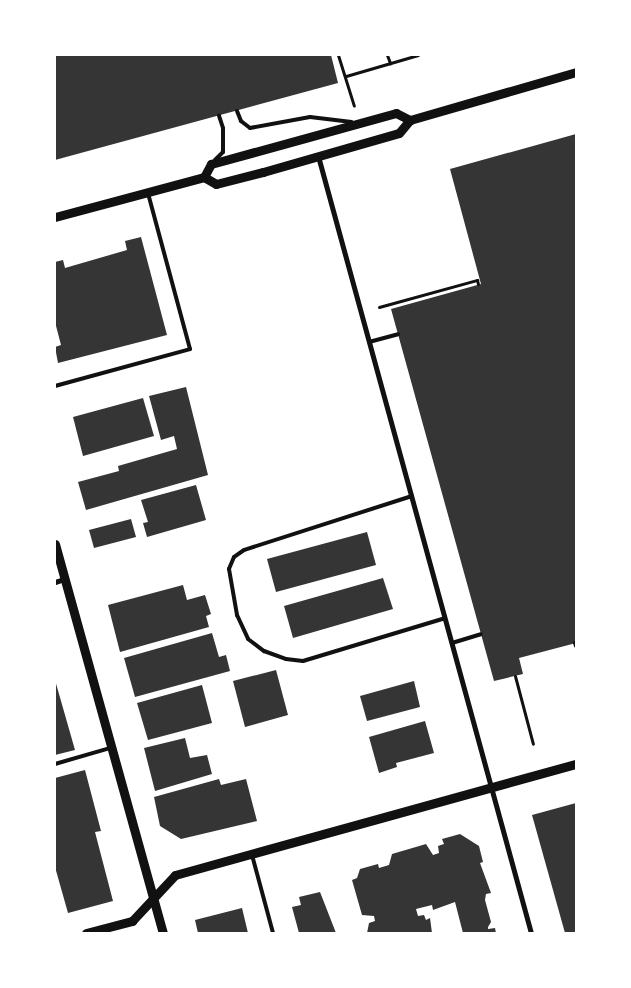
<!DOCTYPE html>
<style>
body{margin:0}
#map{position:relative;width:631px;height:988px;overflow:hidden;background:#fff;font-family:Arial,sans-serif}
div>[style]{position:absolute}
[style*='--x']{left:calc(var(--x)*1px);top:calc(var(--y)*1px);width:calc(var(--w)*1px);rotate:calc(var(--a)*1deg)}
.building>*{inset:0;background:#353535}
.path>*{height:3px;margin:-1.5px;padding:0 1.5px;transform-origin:1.5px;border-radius:1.5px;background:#111}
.service>*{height:4px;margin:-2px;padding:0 2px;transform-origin:2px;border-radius:2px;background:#111}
.minor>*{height:5px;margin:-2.5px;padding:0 2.5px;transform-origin:2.5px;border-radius:2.5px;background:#111}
.tertiary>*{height:9px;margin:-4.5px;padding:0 4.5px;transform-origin:4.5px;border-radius:4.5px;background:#111}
span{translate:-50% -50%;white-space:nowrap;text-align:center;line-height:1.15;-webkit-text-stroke:5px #fff;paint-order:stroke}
.frame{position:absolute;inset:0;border:56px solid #fff;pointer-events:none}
</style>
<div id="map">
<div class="building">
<div style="clip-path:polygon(55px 55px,331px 55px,338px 83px,55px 160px)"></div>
<div style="clip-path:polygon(576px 134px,576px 643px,519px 658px,523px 674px,494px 681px,391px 309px,481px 284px,450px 169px)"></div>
<div style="clip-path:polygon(141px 237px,167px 335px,58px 363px,55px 347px,61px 345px,55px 322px,55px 262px,63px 260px,65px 268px,127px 250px,125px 241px)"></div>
<div style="clip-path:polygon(186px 387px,208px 475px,86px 510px,78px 482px,119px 471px,118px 466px,177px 449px,174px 436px,161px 440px,149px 396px)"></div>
<div style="clip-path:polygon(143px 398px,154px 436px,83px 456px,73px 417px)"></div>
<div style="clip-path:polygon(196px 485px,206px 520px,147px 537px,143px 523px,148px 522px,141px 500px)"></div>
<div style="clip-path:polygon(131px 519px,136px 537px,94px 548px,89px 530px)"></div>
<div style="clip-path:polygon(367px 532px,376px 565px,276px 592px,267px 559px)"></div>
<div style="clip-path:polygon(383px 578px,393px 609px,293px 638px,284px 606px)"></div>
<div style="clip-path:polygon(183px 585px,187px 600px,205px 595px,211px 614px,206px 616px,209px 627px,120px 652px,108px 605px)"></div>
<div style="clip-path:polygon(212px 633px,219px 657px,226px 655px,230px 671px,135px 697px,124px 658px)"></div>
<div style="clip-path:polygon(276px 670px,288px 715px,245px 727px,233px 681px)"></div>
<div style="clip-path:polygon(55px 680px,75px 750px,55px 755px)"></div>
<div style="clip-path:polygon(414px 681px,420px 707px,367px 721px,360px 696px)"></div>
<div style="clip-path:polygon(202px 685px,212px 723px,148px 740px,137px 703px)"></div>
<div style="clip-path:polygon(425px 721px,434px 753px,396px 763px,397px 767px,379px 773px,369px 737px)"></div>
<div style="clip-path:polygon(185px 738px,190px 758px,207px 755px,212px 774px,155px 791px,144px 748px)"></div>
<div style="clip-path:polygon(85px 770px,101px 831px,95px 832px,113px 901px,68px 913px,55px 867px,55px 778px)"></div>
<div style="clip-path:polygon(219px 779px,221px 785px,246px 779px,257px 821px,181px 839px,160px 826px,154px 797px)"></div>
<div style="clip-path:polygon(576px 803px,576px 933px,565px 933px,532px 815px)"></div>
<div style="clip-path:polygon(460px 834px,479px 846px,483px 862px,480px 863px,491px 893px,486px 894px,485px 900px,491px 922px,488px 927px,488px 929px,495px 928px,496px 933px,463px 933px,455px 902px,433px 910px,432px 905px,416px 909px,418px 916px,424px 915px,426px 920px,430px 918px,432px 933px,367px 933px,369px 923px,375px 921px,374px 916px,362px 915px,352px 880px,357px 878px,360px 869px,378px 864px,379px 868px,389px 865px,392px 854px,426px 844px,433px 855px,439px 853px,438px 846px,444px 844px,442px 839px)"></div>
<div style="clip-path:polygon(320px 892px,336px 933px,299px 933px,292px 907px,301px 905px,299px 897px)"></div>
<div style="clip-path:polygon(242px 908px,248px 933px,198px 933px,195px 920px)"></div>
</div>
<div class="path">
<div style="--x:338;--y:55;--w:53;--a:72.6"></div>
<div style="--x:387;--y:55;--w:9;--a:69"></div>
<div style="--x:346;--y:76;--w:75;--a:-16.3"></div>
<div style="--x:379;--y:307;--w:102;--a:-15.4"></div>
<div style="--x:477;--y:280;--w:4;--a:76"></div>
<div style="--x:515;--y:676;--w:70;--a:75.2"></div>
</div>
<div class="service">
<div style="--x:237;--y:111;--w:11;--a:68"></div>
<div style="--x:241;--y:121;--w:11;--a:38"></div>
<div style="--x:250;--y:128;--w:61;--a:-10.4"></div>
<div style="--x:310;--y:117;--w:42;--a:6.8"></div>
<div style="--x:215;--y:160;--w:11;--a:-45"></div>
<div style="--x:223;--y:152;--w:24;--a:-90"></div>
<div style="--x:223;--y:128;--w:13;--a:-108"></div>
<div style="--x:369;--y:342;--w:30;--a:-15"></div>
<div style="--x:55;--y:386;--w:140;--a:-15.3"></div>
<div style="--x:190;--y:349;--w:162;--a:-105.1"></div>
<div style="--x:412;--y:496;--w:176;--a:162.2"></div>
<div style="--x:244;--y:550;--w:12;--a:145"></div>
<div style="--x:234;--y:557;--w:13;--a:113"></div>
<div style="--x:229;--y:569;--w:47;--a:80.1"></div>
<div style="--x:237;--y:615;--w:26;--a:65"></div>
<div style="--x:248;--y:639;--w:20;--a:37"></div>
<div style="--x:264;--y:651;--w:23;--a:20"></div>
<div style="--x:286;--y:659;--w:17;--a:7"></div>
<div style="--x:303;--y:661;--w:148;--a:-16.8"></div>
<div style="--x:452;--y:643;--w:30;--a:-17"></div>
<div style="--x:575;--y:643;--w:3;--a:72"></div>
<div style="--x:55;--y:764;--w:57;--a:-16.2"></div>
<div style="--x:252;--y:855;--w:81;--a:74.9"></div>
</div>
<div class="minor">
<div style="--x:318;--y:156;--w:806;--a:74.67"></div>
<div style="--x:55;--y:582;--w:9;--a:-18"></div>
</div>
<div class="tertiary">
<div style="--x:204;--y:177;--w:15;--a:-62"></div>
<div style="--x:211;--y:164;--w:192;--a:-15.4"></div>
<div style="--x:396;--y:113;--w:16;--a:27"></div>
<div style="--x:55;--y:217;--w:154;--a:-15"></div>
<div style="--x:204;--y:177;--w:14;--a:30"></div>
<div style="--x:216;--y:184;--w:49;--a:-14.3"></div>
<div style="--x:263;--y:172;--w:141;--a:-16"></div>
<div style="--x:399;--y:133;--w:17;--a:-50"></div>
<div style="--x:410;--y:120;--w:173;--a:-16.1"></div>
<div style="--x:55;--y:544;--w:404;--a:74.5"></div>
<div style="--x:86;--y:933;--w:48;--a:-14.6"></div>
<div style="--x:132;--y:921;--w:63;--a:-46.9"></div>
<div style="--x:175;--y:875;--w:416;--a:-15.5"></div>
</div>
<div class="frame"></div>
</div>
